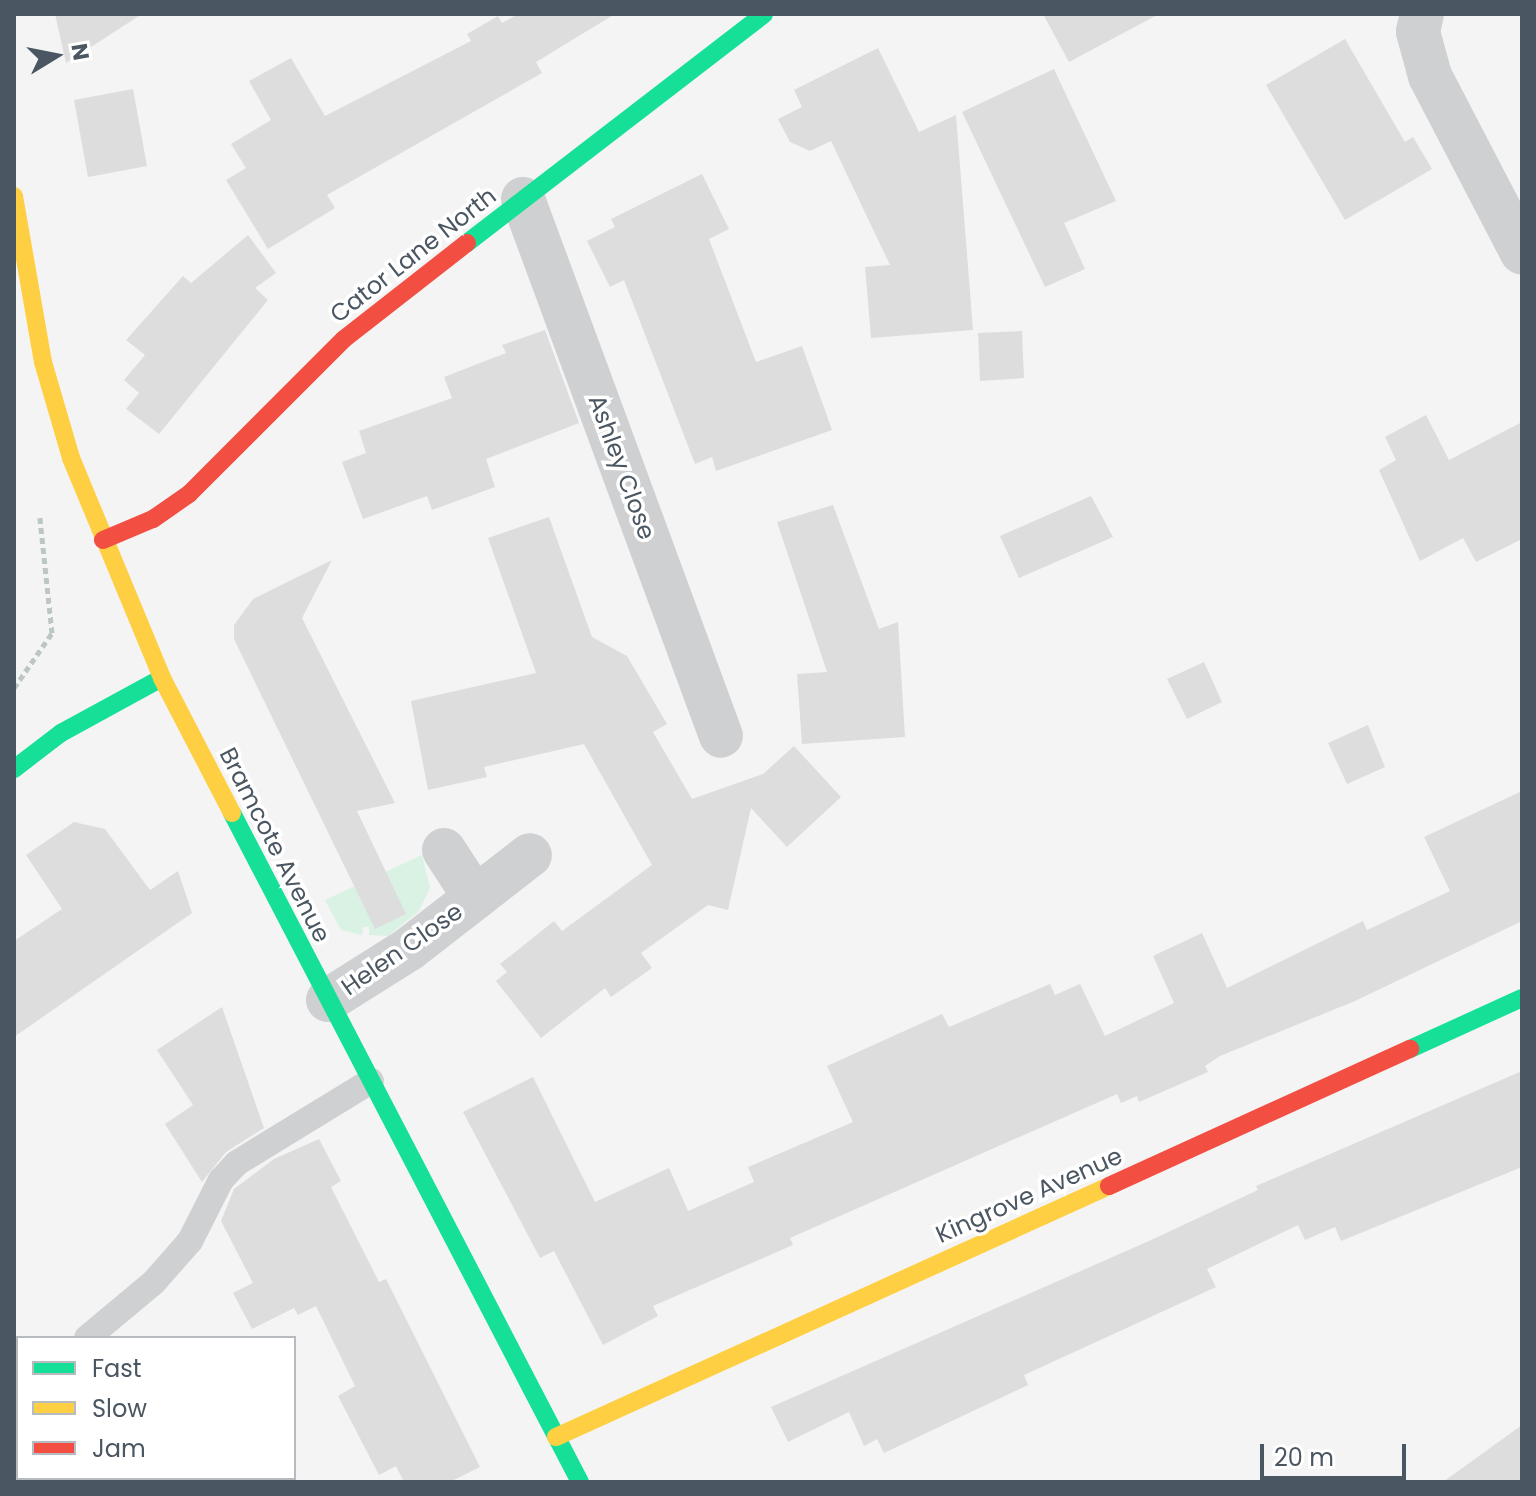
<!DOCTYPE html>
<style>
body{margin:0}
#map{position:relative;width:1536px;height:1496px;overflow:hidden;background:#f4f4f4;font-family:Poppins,sans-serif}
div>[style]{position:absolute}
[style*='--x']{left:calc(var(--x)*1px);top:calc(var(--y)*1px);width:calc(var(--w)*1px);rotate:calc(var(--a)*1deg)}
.green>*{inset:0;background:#d9f2e3}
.building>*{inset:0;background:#ddddde}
.path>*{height:5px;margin-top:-2.5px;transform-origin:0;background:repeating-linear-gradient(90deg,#bcc7c4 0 6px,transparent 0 10px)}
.lane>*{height:26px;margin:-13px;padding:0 13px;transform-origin:13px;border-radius:13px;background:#ced0d2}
.street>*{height:44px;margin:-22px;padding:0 22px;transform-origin:22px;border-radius:22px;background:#ced0d2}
.fast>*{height:18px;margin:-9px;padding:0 9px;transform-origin:9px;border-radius:9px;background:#16e098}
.slow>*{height:18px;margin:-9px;padding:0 9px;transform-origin:9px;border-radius:9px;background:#ffcf43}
.jam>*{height:18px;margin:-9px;padding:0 9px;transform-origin:9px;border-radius:9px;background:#f24e42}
span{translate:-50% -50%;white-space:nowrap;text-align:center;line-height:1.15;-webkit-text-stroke:7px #fff;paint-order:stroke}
.street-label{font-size:24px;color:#4a5661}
.frame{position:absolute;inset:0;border:16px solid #4a5661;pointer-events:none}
.legend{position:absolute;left:16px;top:1336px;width:280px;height:144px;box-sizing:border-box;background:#fff;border:2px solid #b7bbc0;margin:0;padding:10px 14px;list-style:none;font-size:24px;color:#4a5661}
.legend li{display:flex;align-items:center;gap:16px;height:40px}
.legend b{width:40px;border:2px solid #b7bbc0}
.north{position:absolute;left:16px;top:16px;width:80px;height:80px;-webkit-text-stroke:6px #fff;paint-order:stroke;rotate:80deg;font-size:22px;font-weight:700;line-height:32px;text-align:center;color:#4a5661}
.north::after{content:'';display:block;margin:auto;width:28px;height:36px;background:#4a5661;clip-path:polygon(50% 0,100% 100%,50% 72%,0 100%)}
.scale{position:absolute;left:1260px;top:1444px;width:146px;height:36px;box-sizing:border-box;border:4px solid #4a5661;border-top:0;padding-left:10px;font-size:24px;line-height:28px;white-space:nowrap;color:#4a5661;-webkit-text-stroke:6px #fff;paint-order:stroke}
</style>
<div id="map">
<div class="green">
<div style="clip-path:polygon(422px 855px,430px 888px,419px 911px,388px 936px,369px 935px,369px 927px,363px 927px,362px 935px,341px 930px,325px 900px)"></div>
<div style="clip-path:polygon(18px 1463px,18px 1478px,217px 1482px,14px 1482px)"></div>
</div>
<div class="building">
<div style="clip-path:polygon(55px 14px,142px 14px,66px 63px)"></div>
<div style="clip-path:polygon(518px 14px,615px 14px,536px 62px,542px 73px,327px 195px,335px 208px,268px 249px,226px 180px,246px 168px,231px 144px,271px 120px,249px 81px,291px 58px,325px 116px,471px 41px,467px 34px,498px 16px,502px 23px)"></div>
<div style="clip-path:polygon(1043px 14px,1159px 14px,1069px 62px)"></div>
<div style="clip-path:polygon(1345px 39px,1405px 142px,1413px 137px,1432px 169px,1345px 220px,1266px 85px)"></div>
<div style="clip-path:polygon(878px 48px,919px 132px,956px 115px,973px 330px,871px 338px,865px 267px,890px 265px,831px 141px,810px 151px,790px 142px,778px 119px,802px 107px,794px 90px)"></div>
<div style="clip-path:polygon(1054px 69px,1116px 201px,1064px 223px,1085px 269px,1045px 287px,962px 112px)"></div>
<div style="clip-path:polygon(133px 89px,147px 166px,88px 177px,74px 100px)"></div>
<div style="clip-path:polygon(702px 174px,729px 229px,709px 239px,756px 362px,802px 346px,832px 430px,716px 471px,712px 457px,695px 464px,624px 280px,610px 287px,587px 241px,615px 227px,611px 219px)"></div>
<div style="clip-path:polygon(248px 235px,276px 273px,255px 288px,268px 300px,159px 434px,126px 409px,139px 393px,124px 380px,145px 355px,126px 340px,183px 276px,191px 283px)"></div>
<div style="clip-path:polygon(545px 330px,579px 423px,486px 459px,495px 487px,432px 510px,427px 496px,363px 519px,342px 462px,366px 453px,359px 431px,452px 398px,444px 377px,506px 353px,502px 345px)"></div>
<div style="clip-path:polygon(1022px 331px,1024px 378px,980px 381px,978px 333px)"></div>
<div style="clip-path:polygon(1426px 415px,1449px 460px,1522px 422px,1522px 539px,1476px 562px,1463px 538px,1420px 561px,1379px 470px,1396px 460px,1385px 437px)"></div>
<div style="clip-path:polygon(1091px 496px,1113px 537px,1019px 578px,1000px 536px)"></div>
<div style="clip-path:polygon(833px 505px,879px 629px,898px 622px,905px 737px,802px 744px,797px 674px,827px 672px,777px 522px)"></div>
<div style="clip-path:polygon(549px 517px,592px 637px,627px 656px,667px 724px,653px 732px,692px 799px,763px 774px,794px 746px,841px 797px,787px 847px,751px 808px,728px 910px,708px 905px,641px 953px,652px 968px,611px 997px,605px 988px,541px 1038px,496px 981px,507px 972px,500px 964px,554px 921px,562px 931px,652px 865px,584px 744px,484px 767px,487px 777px,428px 790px,411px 701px,536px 673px,488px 538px)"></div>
<div style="clip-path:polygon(332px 560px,302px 618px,395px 803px,357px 811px,406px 914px,375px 929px,234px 639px,234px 625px,253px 599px)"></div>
<div style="clip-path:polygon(1204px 662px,1222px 702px,1187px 719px,1167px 679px)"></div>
<div style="clip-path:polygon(1368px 725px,1385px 767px,1347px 784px,1328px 743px)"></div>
<div style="clip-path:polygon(1522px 791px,1522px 921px,1355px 1001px,1220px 1056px,1205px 1066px,1208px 1072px,1139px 1102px,1137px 1096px,1121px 1103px,1117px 1094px,790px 1238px,793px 1245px,653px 1306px,658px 1316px,603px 1345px,554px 1251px,540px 1258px,463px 1112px,533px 1077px,595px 1202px,669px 1168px,688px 1211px,754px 1182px,748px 1167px,853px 1122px,827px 1066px,942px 1014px,949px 1027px,1050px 984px,1055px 995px,1080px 984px,1105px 1036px,1174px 1003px,1153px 956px,1202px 933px,1227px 988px,1363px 921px,1367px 930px,1450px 891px,1424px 837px)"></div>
<div style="clip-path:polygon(74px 822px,105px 829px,150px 890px,178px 871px,192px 913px,14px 1037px,14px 941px,62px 909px,26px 855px)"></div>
<div style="clip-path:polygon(222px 1007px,264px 1128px,226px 1152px,202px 1182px,165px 1124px,193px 1105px,157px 1050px)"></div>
<div style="clip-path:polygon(1522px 1071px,1522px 1167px,1341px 1241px,1335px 1227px,1305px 1240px,1298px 1225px,1207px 1269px,1216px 1287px,1024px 1375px,1028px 1385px,884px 1453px,877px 1439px,864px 1446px,849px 1412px,788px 1442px,771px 1407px,1149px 1241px,1258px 1190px,1256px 1186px)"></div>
<div style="clip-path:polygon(319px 1139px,341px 1181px,331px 1187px,379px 1282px,386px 1279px,480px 1467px,450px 1482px,404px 1482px,396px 1466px,379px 1475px,338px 1396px,355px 1386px,316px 1306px,298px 1315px,294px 1308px,252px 1329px,233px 1293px,253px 1283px,221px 1221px,234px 1189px,274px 1159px)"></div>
<div style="clip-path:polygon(1522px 1425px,1522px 1482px,1443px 1482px)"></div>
</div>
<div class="path">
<div style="--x:14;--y:688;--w:67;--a:-55.4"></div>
<div style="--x:52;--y:633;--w:116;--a:-96"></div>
</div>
<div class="lane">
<div style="--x:87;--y:1338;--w:87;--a:-39.9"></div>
<div style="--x:154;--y:1282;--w:55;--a:-48.7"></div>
<div style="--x:190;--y:1241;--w:68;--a:-63.1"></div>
<div style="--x:221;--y:1180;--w:23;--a:-47"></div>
<div style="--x:237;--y:1163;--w:157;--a:-31.5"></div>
</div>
<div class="street">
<div style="--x:1422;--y:14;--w:18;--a:103"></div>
<div style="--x:1418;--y:32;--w:46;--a:74.7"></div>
<div style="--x:1430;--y:76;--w:199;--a:62.5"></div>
<div style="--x:523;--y:199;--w:572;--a:69.76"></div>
<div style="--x:444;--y:850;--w:57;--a:57.1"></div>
<div style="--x:328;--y:1000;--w:96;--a:-32.2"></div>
<div style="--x:409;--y:949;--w:153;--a:-37.8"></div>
</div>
<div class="fast">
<div style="--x:467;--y:243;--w:375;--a:-37.6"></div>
<div style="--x:14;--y:769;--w:59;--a:-37.5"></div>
<div style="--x:61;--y:733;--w:115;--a:-28.6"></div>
<div style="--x:232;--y:813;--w:754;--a:62.52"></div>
<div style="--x:1410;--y:1049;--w:123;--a:-24.5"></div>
</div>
<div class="slow">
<div style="--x:14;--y:196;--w:169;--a:80.1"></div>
<div style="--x:43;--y:362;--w:100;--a:73.7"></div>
<div style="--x:71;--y:458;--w:238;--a:67.5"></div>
<div style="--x:162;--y:678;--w:152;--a:62.6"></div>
<div style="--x:556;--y:1437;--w:607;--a:-24.41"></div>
</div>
<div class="jam">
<div style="--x:103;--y:540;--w:54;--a:-22.8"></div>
<div style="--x:153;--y:519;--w:44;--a:-34.8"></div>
<div style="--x:189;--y:494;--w:219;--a:-45"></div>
<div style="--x:344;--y:339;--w:156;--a:-38"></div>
<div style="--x:1109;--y:1186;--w:331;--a:-24.5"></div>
</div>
<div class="street-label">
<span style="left:413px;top:255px;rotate:-38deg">Cator Lane North</span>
<span style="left:622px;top:467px;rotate:70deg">Ashley Close</span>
<span style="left:275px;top:845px;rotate:63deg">Bramcote Avenue</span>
<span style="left:402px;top:949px;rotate:-35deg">Helen Close</span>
<span style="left:1029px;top:1195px;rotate:-24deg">Kingrove Avenue</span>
</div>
<div class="frame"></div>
<ul class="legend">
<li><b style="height:10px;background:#16e098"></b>Fast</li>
<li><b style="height:10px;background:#ffcf43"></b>Slow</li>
<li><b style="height:10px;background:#f24e42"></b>Jam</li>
</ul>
<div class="north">N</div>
<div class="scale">20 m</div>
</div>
